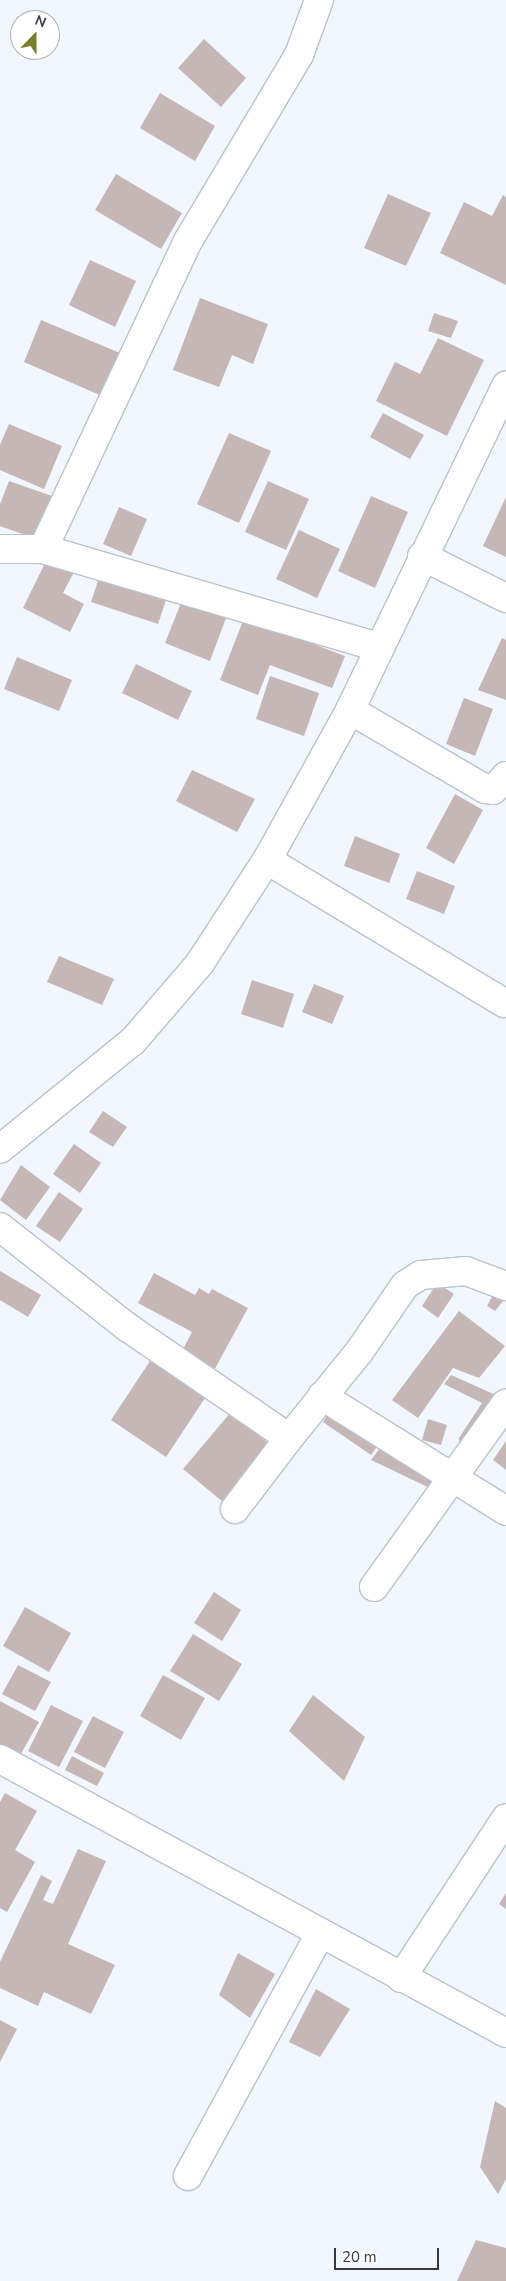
<!DOCTYPE html>
<style>
body{margin:0}
#map{position:relative;width:506px;height:2281px;overflow:hidden;background:#f1f6ff;font-family:"Nunito Sans",sans-serif}
div>[style]{position:absolute}
[style*='--x']{left:calc(var(--x)*1px);top:calc(var(--y)*1px);width:calc(var(--w)*1px);rotate:calc(var(--a)*1deg)}
.building>*{inset:0;background:#c5b7b5}
.roads{filter:drop-shadow(1px 0 #bbc2cc) drop-shadow(-1px 0 #bbc2cc) drop-shadow(0 1px #bbc2cc) drop-shadow(0 -1px #bbc2cc)}
.minor>*{height:28px;margin:-14px;padding:0 14px;transform-origin:14px;border-radius:14px;background:#fff}
span{translate:-50% -50%;white-space:nowrap;text-align:center;line-height:1.15;-webkit-text-stroke:4px #fff;paint-order:stroke}
.north{position:absolute;left:10px;top:10px;width:50px;height:50px;box-sizing:border-box;background:#fff;border:1px solid #afb0b2;border-radius:50%;rotate:22deg;font-size:14px;font-weight:700;line-height:20px;text-align:center;color:#37393e}
.north::after{content:'';display:block;margin:auto;width:18px;height:22px;background:#7b802b;clip-path:polygon(50% 0,100% 100%,50% 72%,0 100%)}
.scale{position:absolute;left:334px;top:2248px;width:105px;height:22px;box-sizing:border-box;border:2px solid #37393e;border-top:0;padding-left:6px;font-size:15px;line-height:18px;white-space:nowrap;color:#37393e;-webkit-text-stroke:4px #fff;paint-order:stroke}
</style>
<div id="map">
<div class="building">
<div style="clip-path:polygon(204px 39px,246px 78px,221px 107px,178px 68px)"></div>
<div style="clip-path:polygon(160px 93px,215px 126px,195px 161px,140px 128px)"></div>
<div style="clip-path:polygon(116px 174px,182px 213px,161px 249px,95px 210px)"></div>
<div style="clip-path:polygon(388px 194px,431px 213px,406px 266px,364px 248px)"></div>
<div style="clip-path:polygon(503px 195px,506px 197px,506px 285px,440px 253px,464px 202px,492px 216px)"></div>
<div style="clip-path:polygon(90px 260px,136px 281px,115px 327px,69px 305px)"></div>
<div style="clip-path:polygon(200px 298px,268px 324px,253px 364px,232px 355px,219px 387px,173px 370px)"></div>
<div style="clip-path:polygon(434px 313px,458px 321px,451px 338px,428px 331px)"></div>
<div style="clip-path:polygon(41px 320px,120px 353px,102px 396px,24px 362px)"></div>
<div style="clip-path:polygon(438px 338px,484px 360px,447px 436px,376px 401px,395px 362px,420px 374px)"></div>
<div style="clip-path:polygon(383px 413px,424px 435px,410px 459px,370px 437px)"></div>
<div style="clip-path:polygon(9px 424px,62px 446px,44px 489px,0 470px,0 445px)"></div>
<div style="clip-path:polygon(229px 433px,271px 451px,239px 523px,197px 504px)"></div>
<div style="clip-path:polygon(9px 481px,52px 496px,37px 539px,0 526px,0 504px)"></div>
<div style="clip-path:polygon(268px 481px,309px 499px,286px 550px,245px 532px)"></div>
<div style="clip-path:polygon(371px 496px,408px 512px,375px 588px,338px 571px)"></div>
<div style="clip-path:polygon(506px 497px,506px 557px,483px 546px)"></div>
<div style="clip-path:polygon(119px 507px,147px 519px,131px 556px,103px 544px)"></div>
<div style="clip-path:polygon(299px 530px,340px 549px,317px 598px,276px 579px)"></div>
<div style="clip-path:polygon(48px 557px,75px 570px,63px 593px,84px 604px,70px 632px,23px 608px)"></div>
<div style="clip-path:polygon(102px 569px,169px 591px,158px 624px,91px 602px)"></div>
<div style="clip-path:polygon(185px 593px,229px 610px,210px 661px,165px 643px)"></div>
<div style="clip-path:polygon(244px 618px,345px 656px,332px 688px,270px 665px,258px 695px,220px 680px)"></div>
<div style="clip-path:polygon(502px 638px,506px 640px,506px 700px,478px 690px)"></div>
<div style="clip-path:polygon(17px 657px,72px 680px,59px 711px,4px 689px)"></div>
<div style="clip-path:polygon(136px 664px,192px 691px,178px 720px,122px 693px)"></div>
<div style="clip-path:polygon(270px 676px,319px 693px,304px 736px,256px 719px)"></div>
<div style="clip-path:polygon(464px 698px,493px 709px,475px 756px,446px 744px)"></div>
<div style="clip-path:polygon(192px 770px,255px 799px,237px 832px,176px 801px)"></div>
<div style="clip-path:polygon(455px 794px,483px 810px,454px 864px,426px 848px)"></div>
<div style="clip-path:polygon(355px 836px,400px 854px,389px 883px,344px 866px)"></div>
<div style="clip-path:polygon(417px 871px,455px 886px,444px 914px,406px 899px)"></div>
<div style="clip-path:polygon(59px 956px,114px 979px,102px 1005px,47px 982px)"></div>
<div style="clip-path:polygon(252px 980px,294px 994px,283px 1028px,241px 1014px)"></div>
<div style="clip-path:polygon(314px 984px,344px 996px,332px 1024px,302px 1012px)"></div>
<div style="clip-path:polygon(103px 1111px,127px 1127px,113px 1147px,89px 1132px)"></div>
<div style="clip-path:polygon(74px 1144px,101px 1163px,80px 1193px,53px 1174px)"></div>
<div style="clip-path:polygon(21px 1165px,50px 1187px,26px 1220px,0 1200px)"></div>
<div style="clip-path:polygon(59px 1192px,83px 1209px,60px 1242px,36px 1226px)"></div>
<div style="clip-path:polygon(0 1271px,41px 1295px,28px 1317px,0 1300px)"></div>
<div style="clip-path:polygon(154px 1273px,195px 1295px,199px 1288px,209px 1294px,212px 1289px,248px 1308px,211px 1376px,178px 1359px,192px 1332px,138px 1303px)"></div>
<div style="clip-path:polygon(437px 1283px,454px 1294px,438px 1318px,422px 1306px)"></div>
<div style="clip-path:polygon(493px 1295px,504px 1300px,495px 1311px,487px 1306px)"></div>
<div style="clip-path:polygon(459px 1311px,505px 1346px,479px 1378px,453px 1368px,418px 1418px,392px 1400px)"></div>
<div style="clip-path:polygon(150px 1361px,205px 1398px,166px 1457px,111px 1420px)"></div>
<div style="clip-path:polygon(451px 1375px,498px 1396px,460px 1453px,459px 1438px,482px 1403px,444px 1384px)"></div>
<div style="clip-path:polygon(333px 1407px,381px 1441px,371px 1455px,323px 1422px)"></div>
<div style="clip-path:polygon(231px 1412px,281px 1454px,234px 1511px,183px 1469px)"></div>
<div style="clip-path:polygon(428px 1419px,447px 1425px,441px 1445px,422px 1440px)"></div>
<div style="clip-path:polygon(506px 1441px,506px 1470px,493px 1460px)"></div>
<div style="clip-path:polygon(383px 1444px,437px 1481px,432px 1489px,371px 1460px)"></div>
<div style="clip-path:polygon(214px 1592px,241px 1610px,222px 1641px,194px 1623px)"></div>
<div style="clip-path:polygon(25px 1607px,71px 1633px,49px 1672px,3px 1646px)"></div>
<div style="clip-path:polygon(193px 1634px,242px 1664px,219px 1701px,170px 1671px)"></div>
<div style="clip-path:polygon(18px 1665px,51px 1682px,35px 1711px,2px 1694px)"></div>
<div style="clip-path:polygon(163px 1675px,205px 1698px,181px 1740px,140px 1716px)"></div>
<div style="clip-path:polygon(313px 1695px,365px 1737px,344px 1781px,289px 1731px)"></div>
<div style="clip-path:polygon(0 1701px,39px 1722px,18px 1759px,0 1749px)"></div>
<div style="clip-path:polygon(51px 1705px,83px 1721px,59px 1767px,28px 1751px)"></div>
<div style="clip-path:polygon(93px 1716px,124px 1732px,105px 1768px,74px 1752px)"></div>
<div style="clip-path:polygon(72px 1756px,104px 1773px,97px 1786px,65px 1770px)"></div>
<div style="clip-path:polygon(5px 1793px,37px 1811px,15px 1850px,35px 1862px,7px 1912px,0 1908px,0 1802px)"></div>
<div style="clip-path:polygon(78px 1849px,106px 1861px,68px 1944px,115px 1965px,91px 2014px,44px 1992px,38px 2006px,0 1988px,0 1962px,41px 1875px,52px 1881px,43px 1900px,53px 1904px)"></div>
<div style="clip-path:polygon(506px 1893px,506px 1909px,499px 1904px)"></div>
<div style="clip-path:polygon(238px 1953px,275px 1974px,250px 2018px,219px 1995px)"></div>
<div style="clip-path:polygon(316px 1989px,350px 2009px,320px 2057px,289px 2042px)"></div>
<div style="clip-path:polygon(0 2020px,17px 2029px,0 2062px)"></div>
<div style="clip-path:polygon(495px 2101px,506px 2108px,506px 2179px,498px 2194px,480px 2167px)"></div>
<div style="clip-path:polygon(476px 2240px,506px 2248px,506px 2281px,457px 2281px)"></div>
</div>
<div class="roads">
<div class="minor">
<div style="--x:0;--y:549;--w:43;--a:0"></div>
<div style="--x:43;--y:549;--w:350;--a:16.3"></div>
<div style="--x:43;--y:549;--w:340;--a:-64.8"></div>
<div style="--x:188;--y:241;--w:217;--a:-59.2"></div>
<div style="--x:299;--y:55;--w:59;--a:-70"></div>
<div style="--x:422;--y:556;--w:94;--a:26.6"></div>
<div style="--x:350;--y:710;--w:156;--a:30.3"></div>
<div style="--x:485;--y:789;--w:8;--a:7"></div>
<div style="--x:493;--y:790;--w:19;--a:-47"></div>
<div style="--x:267;--y:860;--w:277;--a:31.1"></div>
<div style="--x:0;--y:1149;--w:171;--a:-39.1"></div>
<div style="--x:133;--y:1041;--w:103;--a:-49.3"></div>
<div style="--x:200;--y:963;--w:123;--a:-57"></div>
<div style="--x:267;--y:860;--w:171;--a:-61"></div>
<div style="--x:350;--y:710;--w:360;--a:-64.3"></div>
<div style="--x:0;--y:1227;--w:162;--a:38.2"></div>
<div style="--x:127;--y:1327;--w:196;--a:34.4"></div>
<div style="--x:289;--y:1438;--w:111;--a:-50.9"></div>
<div style="--x:359;--y:1352;--w:81;--a:-55.5"></div>
<div style="--x:405;--y:1285;--w:19;--a:-32"></div>
<div style="--x:421;--y:1275;--w:45;--a:-5.1"></div>
<div style="--x:466;--y:1271;--w:43;--a:20.6"></div>
<div style="--x:322;--y:1396;--w:217;--a:32"></div>
<div style="--x:235;--y:1509;--w:89;--a:-52.7"></div>
<div style="--x:374;--y:1587;--w:226;--a:-54.3"></div>
<div style="--x:0;--y:1759;--w:575;--a:28.44"></div>
<div style="--x:401;--y:1978;--w:191;--a:-56.7"></div>
<div style="--x:188;--y:2176;--w:273;--a:-61.4"></div>
</div>
</div>
<div class="north">N</div>
<div class="scale">20 m</div>
</div>
